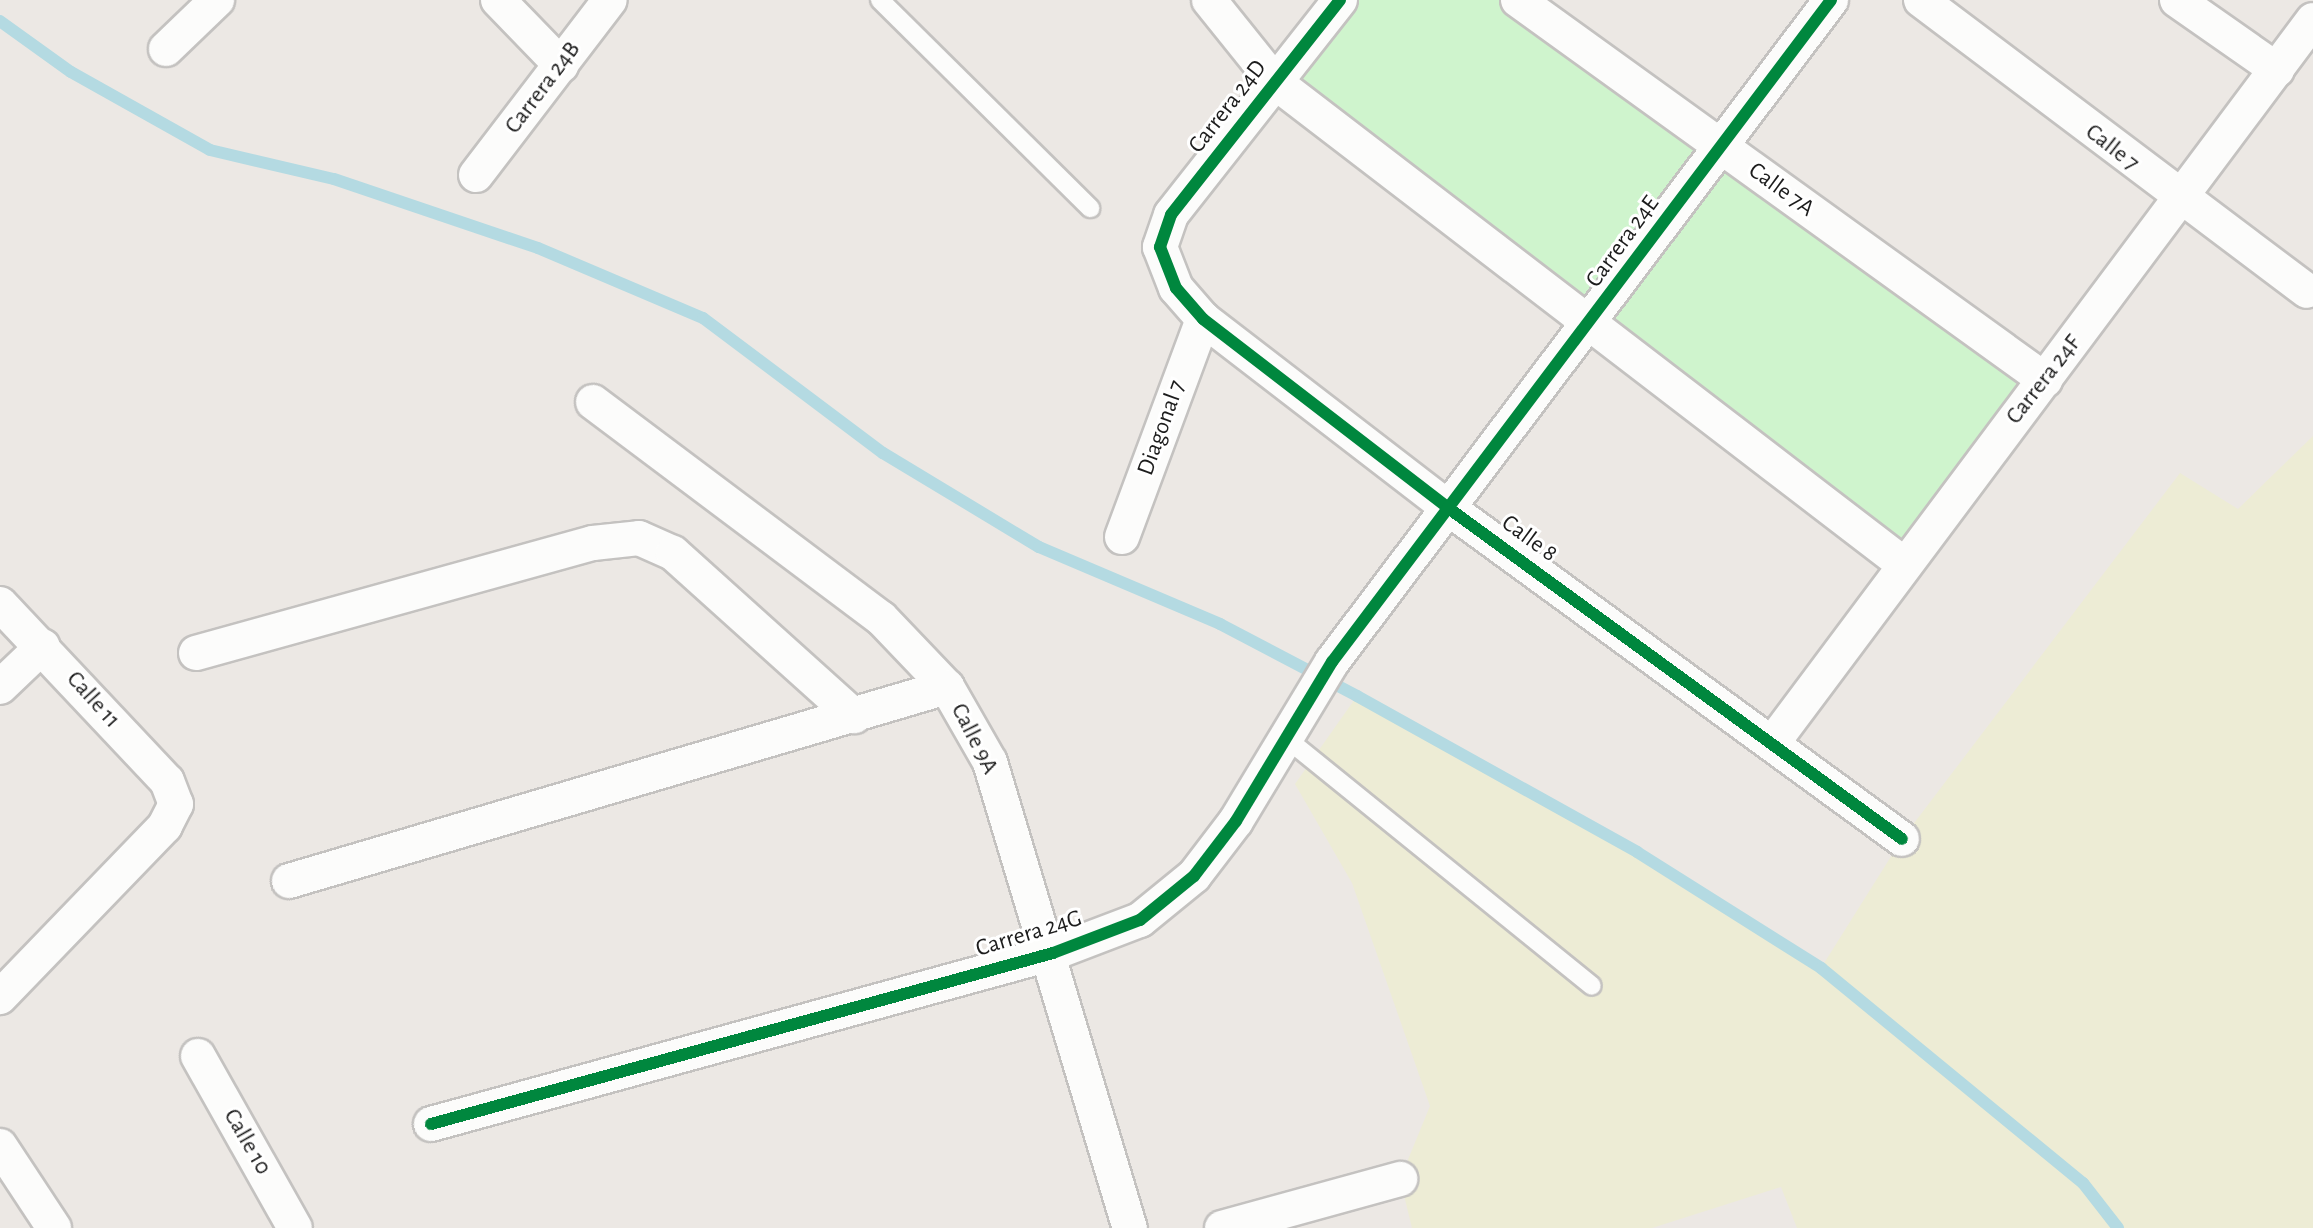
<!DOCTYPE html>
<style>
body{margin:0}
#map{position:relative;width:2313px;height:1228px;overflow:hidden;background:#ece8e4;font-family:"Alegreya Sans",sans-serif}
div>[style]{position:absolute}
[style*='--x']{left:calc(var(--x)*1px);top:calc(var(--y)*1px);width:calc(var(--w)*1px);rotate:calc(var(--a)*1deg)}
.farmland>*{inset:0;background:#edecd5}
.park>*{inset:0;background:#cff4cd}
.stream>*{height:12px;margin:-6px;padding:0 6px;transform-origin:6px;border-radius:6px;background:#b4dae2}
.roads{filter:drop-shadow(2px 0 #c4c2c0) drop-shadow(-2px 0 #c4c2c0) drop-shadow(0 2px #c4c2c0) drop-shadow(0 -2px #c4c2c0)}
.service>*{height:18px;margin:-9px;padding:0 9px;transform-origin:9px;border-radius:9px;background:#fcfcfb}
.minor>*{height:34px;margin:-17px;padding:0 17px;transform-origin:17px;border-radius:17px;background:#fcfcfb}
.cycleway>*{height:12px;margin:-6px;padding:0 6px;transform-origin:6px;border-radius:6px;background:#00873e}
span{translate:-50% -50%;white-space:nowrap;text-align:center;line-height:1.15;-webkit-text-stroke:6px #fff;paint-order:stroke}
.street-label{font-size:24px;color:#1c1c1c}
</style>
<div id="map">
<div class="farmland">
<div style="clip-path:polygon(2313px 436px,2313px 1228px,1797px 1228px,1781px 1187px,1652px 1228px,1412px 1228px,1400px 1179px,1430px 1106px,1352px 883px,1295px 784px,1357px 696px,1637px 852px,1821px 968px,1902px 839px,2180px 473px,2238px 509px)"></div>
</div>
<div class="park">
<div style="clip-path:polygon(1340px 0,1518px 0,2045px 380px,1902px 563px,1275px 82px)"></div>
</div>
<div class="stream">
<div style="--x:0;--y:21;--w:87;--a:35.7"></div>
<div style="--x:71;--y:72;--w:159;--a:29.3"></div>
<div style="--x:210;--y:150;--w:127;--a:13.2"></div>
<div style="--x:334;--y:179;--w:215;--a:18.7"></div>
<div style="--x:538;--y:248;--w:179;--a:23"></div>
<div style="--x:703;--y:318;--w:225;--a:36.9"></div>
<div style="--x:883;--y:453;--w:182;--a:31.1"></div>
<div style="--x:1039;--y:547;--w:197;--a:23"></div>
<div style="--x:1220;--y:624;--w:155;--a:27.7"></div>
<div style="--x:1357;--y:696;--w:321;--a:29.1"></div>
<div style="--x:1637;--y:852;--w:218;--a:32.2"></div>
<div style="--x:1821;--y:968;--w:339;--a:39.4"></div>
<div style="--x:2083;--y:1183;--w:57;--a:52.1"></div>
</div>
<div class="roads">
<div class="service">
<div style="--x:880;--y:0;--w:296;--a:44.7"></div>
<div style="--x:1287;--y:739;--w:392;--a:39"></div>
</div>
<div class="minor">
<div style="--x:498;--y:0;--w:91;--a:45.9"></div>
<div style="--x:1209;--y:0;--w:105;--a:51.2"></div>
<div style="--x:1275;--y:82;--w:790;--a:37.49"></div>
<div style="--x:1340;--y:0;--w:273;--a:128.2"></div>
<div style="--x:1171;--y:215;--w:34;--a:109"></div>
<div style="--x:1160;--y:247;--w:44;--a:68.7"></div>
<div style="--x:1176;--y:288;--w:41;--a:48.9"></div>
<div style="--x:1203;--y:319;--w:313;--a:37.6"></div>
<div style="--x:1451;--y:510;--w:558;--a:36.11"></div>
<div style="--x:1518;--y:0;--w:650;--a:35.79"></div>
<div style="--x:1921;--y:0;--w:483;--a:37"></div>
<div style="--x:2177;--y:0;--w:122;--a:35"></div>
<div style="--x:166;--y:49;--w:71;--a:-43.9"></div>
<div style="--x:476;--y:175;--w:220;--a:-52.6"></div>
<div style="--x:593;--y:402;--w:360;--a:36.9"></div>
<div style="--x:881;--y:618;--w:95;--a:46.3"></div>
<div style="--x:947;--y:687;--w:86;--a:60.2"></div>
<div style="--x:990;--y:762;--w:487;--a:73.3"></div>
<div style="--x:1122;--y:537;--w:233;--a:-69.6"></div>
<div style="--x:0;--y:604;--w:243;--a:46.7"></div>
<div style="--x:167;--y:781;--w:25;--a:69"></div>
<div style="--x:176;--y:804;--w:25;--a:117"></div>
<div style="--x:165;--y:826;--w:238;--a:134"></div>
<div style="--x:196;--y:653;--w:412;--a:-15.5"></div>
<div style="--x:593;--y:543;--w:46;--a:-6.2"></div>
<div style="--x:639;--y:538;--w:37;--a:24"></div>
<div style="--x:673;--y:553;--w:244;--a:42"></div>
<div style="--x:0;--y:687;--w:59;--a:-43.6"></div>
<div style="--x:1774;--y:741;--w:900;--a:-53.22"></div>
<div style="--x:289;--y:881;--w:686;--a:-16.43"></div>
<div style="--x:198;--y:1056;--w:197;--a:60.6"></div>
<div style="--x:431;--y:1124;--w:645;--a:-15.37"></div>
<div style="--x:1053;--y:953;--w:93;--a:-20.8"></div>
<div style="--x:1140;--y:920;--w:70;--a:-39.2"></div>
<div style="--x:1194;--y:876;--w:69;--a:-52.6"></div>
<div style="--x:1236;--y:821;--w:186;--a:-58.9"></div>
<div style="--x:1332;--y:662;--w:829;--a:-52.99"></div>
<div style="--x:0;--y:1146;--w:98;--a:56.6"></div>
<div style="--x:1222;--y:1228;--w:185;--a:-15.4"></div>
</div>
</div>
<div class="cycleway">
<div style="--x:1340;--y:0;--w:273;--a:128.2"></div>
<div style="--x:1171;--y:215;--w:34;--a:109"></div>
<div style="--x:1160;--y:247;--w:44;--a:68.7"></div>
<div style="--x:1176;--y:288;--w:41;--a:48.9"></div>
<div style="--x:1203;--y:319;--w:313;--a:37.6"></div>
<div style="--x:1451;--y:510;--w:558;--a:36.11"></div>
<div style="--x:431;--y:1124;--w:645;--a:-15.37"></div>
<div style="--x:1053;--y:953;--w:93;--a:-20.8"></div>
<div style="--x:1140;--y:920;--w:70;--a:-39.2"></div>
<div style="--x:1194;--y:876;--w:69;--a:-52.6"></div>
<div style="--x:1236;--y:821;--w:186;--a:-58.9"></div>
<div style="--x:1332;--y:662;--w:829;--a:-52.99"></div>
</div>
<div class="street-label">
<span style="left:543px;top:88px;rotate:-53deg">Carrera 24B</span>
<span style="left:1228px;top:107px;rotate:-52deg">Carrera 24D</span>
<span style="left:2112px;top:148px;rotate:38deg">Calle 7</span>
<span style="left:1781px;top:190px;rotate:36deg">Calle 7A</span>
<span style="left:1623px;top:242px;rotate:-54deg">Carrera 24E</span>
<span style="left:2044px;top:380px;rotate:-52deg">Carrera 24F</span>
<span style="left:1162px;top:428px;rotate:-70deg">Diagonal 7</span>
<span style="left:1529px;top:539px;rotate:36deg">Calle 8</span>
<span style="left:93px;top:700px;rotate:48deg">Calle 11</span>
<span style="left:974px;top:739px;rotate:63deg">Calle 9A</span>
<span style="left:1029px;top:934px;rotate:-17deg">Carrera 24G</span>
<span style="left:247px;top:1142px;rotate:60deg">Calle 10</span>
</div>
</div>
